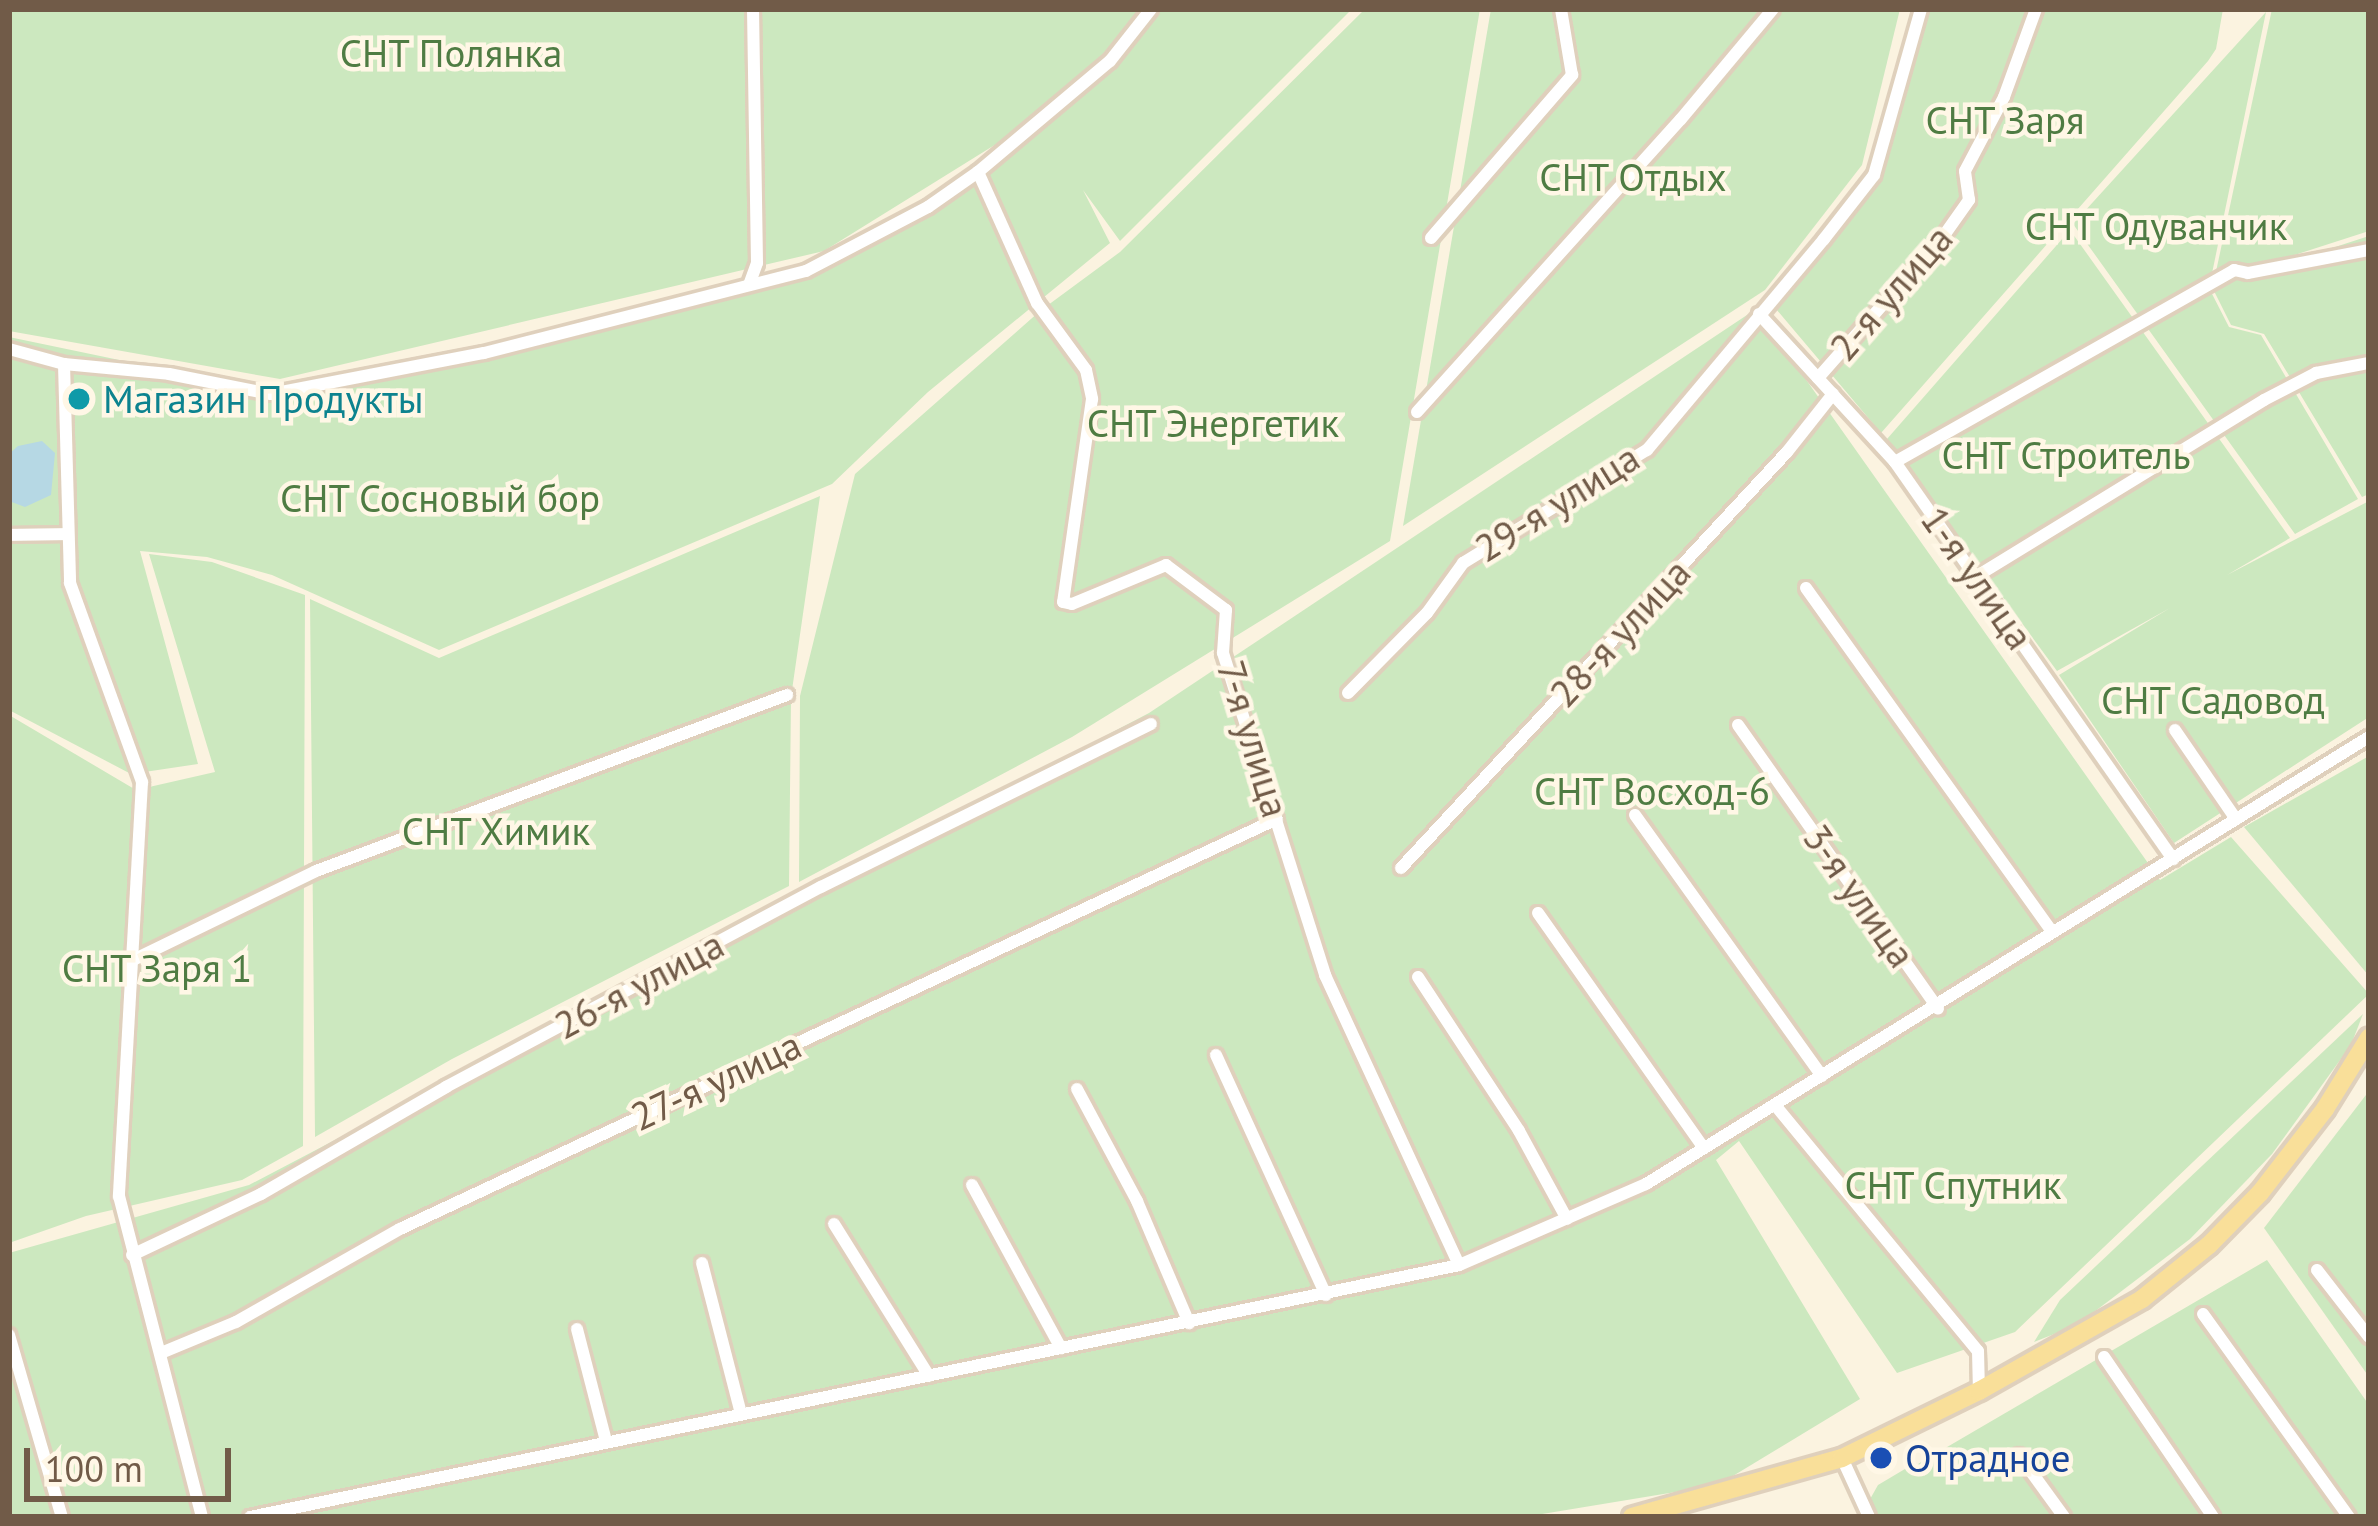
<!DOCTYPE html>
<meta charset="utf-8">
<style>
body{margin:0}
#map{position:relative;width:2378px;height:1526px;overflow:hidden;background:#fbf3e0;font-family:"PT Sans",sans-serif}
div>[style]{position:absolute}
[style*='--x']{left:calc(var(--x)*1px);top:calc(var(--y)*1px);width:calc(var(--w)*1px);rotate:calc(var(--a)*1deg)}
.green>*{inset:0;background:#cce8bf}
.water>*{inset:0;background:#b6d8e4}
.roads{filter:drop-shadow(3px 0 #dfd0bc) drop-shadow(-3px 0 #dfd0bc) drop-shadow(0 3px #dfd0bc) drop-shadow(0 -3px #dfd0bc)}
.minor>*{height:12px;margin:-6px;padding:0 6px;transform-origin:6px;border-radius:6px;background:#fff}
.primary>*{height:18px;margin:-9px;padding:0 9px;transform-origin:9px;border-radius:9px;background:#f9df99}
.dots>*{width:33px;height:33px;translate:-50% -50%;box-sizing:border-box;border:6px solid #fff7e6;border-radius:50%}
span{translate:-50% -50%;white-space:nowrap;text-align:center;line-height:1.15;-webkit-text-stroke:9px #fff7e6;paint-order:stroke}
.park-label{font-size:39px;color:#4f7c43}
.street-label{font-size:39px;color:#715b48}
.culture-label{font-size:39px;color:#0d838f}
.left{translate:0 -50%;text-align:left}
.transit-label{font-size:39px;color:#164399}
.frame{position:absolute;inset:0;border:12px solid #715b48;pointer-events:none}
.scale{position:absolute;left:24px;top:1448px;width:207px;height:54px;box-sizing:border-box;border:6px solid #715b48;border-top:0;padding-left:15px;font-size:36px;line-height:42px;white-space:nowrap;color:#715b48;-webkit-text-stroke:9px #fff7e6;paint-order:stroke}
</style>
<div id="map">
<div class="green">
<div style="clip-path:polygon(9px 9px,1352px 9px,1120px 241px,1083px 190px,1110px 243px,928px 392px,832px 484px,439px 650px,272px 575px,207px 557px,140px 551px,198px 764px,131px 774px,9px 710px,9px 337px,268px 391px,815px 277px,1039px 125px,1035px 120px,824px 251px,280px 379px,9px 331px)"></div>
<div style="clip-path:polygon(1365px 9px,1480px 9px,1390px 541px,1072px 737px,799px 882px,800px 696px,855px 474px,1040px 311px,1120px 252px)"></div>
<div style="clip-path:polygon(1491px 9px,1900px 9px,1862px 165px,1765px 290px,1403px 526px)"></div>
<div style="clip-path:polygon(1913px 9px,2223px 9px,2216px 49px,2208px 61px,1881px 433px,1771px 303px,1883px 155px)"></div>
<div style="clip-path:polygon(2272px 9px,2369px 9px,2369px 231px,2214px 281px)"></div>
<div style="clip-path:polygon(2266px 12px,2209px 288px,2229px 327px,2261px 335px,2358px 499px,2295px 534px,2073px 224px)"></div>
<div style="clip-path:polygon(2070px 230px,2290px 538px,2227px 575px,2369px 501px,2369px 717px,2174px 843px,2059px 675px,2170px 608px,2057px 671px,1887px 439px)"></div>
<div style="clip-path:polygon(2369px 236px,2369px 494px,2362px 497px,2264px 334px,2231px 325px,2212px 287px)"></div>
<div style="clip-path:polygon(1756px 309px,2160px 880px,2231px 837px,2369px 994px,2015px 1332px,1897px 1373px,1739px 1141px,1716px 1160px,1860px 1399px,1718px 1485px,1524px 1517px,9px 1517px,9px 1253px,249px 1185px,1149px 713px)"></div>
<div style="clip-path:polygon(820px 496px,791px 697px,789px 886px,452px 1059px,315px 1137px,310px 599px,439px 658px)"></div>
<div style="clip-path:polygon(149px 554px,212px 562px,305px 595px,303px 1146px,242px 1180px,86px 1216px,9px 1243px,9px 715px,136px 790px,215px 772px)"></div>
<div style="clip-path:polygon(2369px 756px,2369px 976px,2244px 827px)"></div>
<div style="clip-path:polygon(2363px 1014px,2351px 1045px,2272px 1154px,2190px 1239px,2077px 1325px,2034px 1342px,2060px 1300px)"></div>
<div style="clip-path:polygon(2369px 1091px,2369px 1377px,2264px 1228px)"></div>
<div style="clip-path:polygon(2267px 1260px,2369px 1405px,2369px 1517px,1860px 1517px,1878px 1485px,1910px 1466px,1925px 1476px,1918px 1464px)"></div>
</div>
<div class="water">
<div style="clip-path:polygon(42px 441px,55px 453px,51px 495px,25px 507px,9px 501px,9px 454px,18px 446px)"></div>
</div>
<div class="roads">
<div class="minor">
<div style="--x:978;--y:172;--w:144;--a:65.8"></div>
<div style="--x:1037;--y:303;--w:83;--a:53.8"></div>
<div style="--x:1086;--y:370;--w:30;--a:78"></div>
<div style="--x:1092;--y:399;--w:205;--a:98.1"></div>
<div style="--x:1063;--y:602;--w:9;--a:13"></div>
<div style="--x:1072;--y:604;--w:102;--a:-22.5"></div>
<div style="--x:1166;--y:565;--w:75;--a:36.9"></div>
<div style="--x:1226;--y:610;--w:43;--a:94"></div>
<div style="--x:1223;--y:653;--w:338;--a:72.4"></div>
<div style="--x:1325;--y:975;--w:319;--a:65.2"></div>
<div style="--x:1431;--y:238;--w:216;--a:-49.1"></div>
<div style="--x:1572;--y:75;--w:67;--a:-99.5"></div>
<div style="--x:749;--y:285;--w:23;--a:-70"></div>
<div style="--x:757;--y:263;--w:254;--a:-90.9"></div>
<div style="--x:1759;--y:314;--w:201;--a:47.4"></div>
<div style="--x:1895;--y:462;--w:485;--a:55"></div>
<div style="--x:9;--y:349;--w:57;--a:15.3"></div>
<div style="--x:64;--y:364;--w:105;--a:5.4"></div>
<div style="--x:169;--y:374;--w:104;--a:11.1"></div>
<div style="--x:271;--y:394;--w:217;--a:-10.9"></div>
<div style="--x:484;--y:353;--w:332;--a:-14.3"></div>
<div style="--x:806;--y:271;--w:138;--a:-27.7"></div>
<div style="--x:928;--y:207;--w:61;--a:-35"></div>
<div style="--x:978;--y:172;--w:172;--a:-40.1"></div>
<div style="--x:1110;--y:61;--w:66;--a:-51.7"></div>
<div style="--x:64;--y:364;--w:219;--a:88.4"></div>
<div style="--x:70;--y:583;--w:212;--a:70.1"></div>
<div style="--x:142;--y:782;--w:415;--a:93.2"></div>
<div style="--x:119;--y:1196;--w:332;--a:75.5"></div>
<div style="--x:1818;--y:378;--w:192;--a:-48.6"></div>
<div style="--x:1945;--y:234;--w:42;--a:-54.8"></div>
<div style="--x:1969;--y:200;--w:29;--a:-98"></div>
<div style="--x:1965;--y:171;--w:84;--a:-62.2"></div>
<div style="--x:2004;--y:97;--w:94;--a:-70"></div>
<div style="--x:1417;--y:412;--w:394;--a:-48"></div>
<div style="--x:1681;--y:119;--w:143;--a:-50.1"></div>
<div style="--x:1895;--y:462;--w:390;--a:-29.5"></div>
<div style="--x:2234;--y:270;--w:14;--a:12"></div>
<div style="--x:2248;--y:273;--w:123;--a:-10.8"></div>
<div style="--x:9;--y:535;--w:58;--a:-1"></div>
<div style="--x:1977;--y:576;--w:337;--a:-31.5"></div>
<div style="--x:2264;--y:400;--w:59;--a:-27.4"></div>
<div style="--x:2316;--y:373;--w:54;--a:-10.7"></div>
<div style="--x:1806;--y:588;--w:422;--a:54.4"></div>
<div style="--x:1348;--y:693;--w:112;--a:-45.4"></div>
<div style="--x:1427;--y:613;--w:62;--a:-54.2"></div>
<div style="--x:1463;--y:563;--w:216;--a:-31.6"></div>
<div style="--x:1647;--y:450;--w:275;--a:-50"></div>
<div style="--x:1824;--y:239;--w:81;--a:-52"></div>
<div style="--x:1874;--y:175;--w:173;--a:-74.2"></div>
<div style="--x:1738;--y:725;--w:347;--a:54.8"></div>
<div style="--x:2175;--y:730;--w:108;--a:55.6"></div>
<div style="--x:1635;--y:815;--w:321;--a:54.4"></div>
<div style="--x:1401;--y:868;--w:567;--a:-47.14"></div>
<div style="--x:1787;--y:452;--w:74;--a:-51.6"></div>
<div style="--x:1538;--y:913;--w:288;--a:54.8"></div>
<div style="--x:133;--y:960;--w:203;--a:-25.9"></div>
<div style="--x:316;--y:871;--w:503;--a:-20.49"></div>
<div style="--x:1418;--y:977;--w:184;--a:56.7"></div>
<div style="--x:1519;--y:1131;--w:100;--a:61.4"></div>
<div style="--x:1216;--y:1055;--w:264;--a:65.4"></div>
<div style="--x:1077;--y:1089;--w:127;--a:61.8"></div>
<div style="--x:1137;--y:1201;--w:133;--a:66.9"></div>
<div style="--x:1775;--y:1105;--w:319;--a:50.5"></div>
<div style="--x:1978;--y:1351;--w:40;--a:88.6"></div>
<div style="--x:972;--y:1185;--w:186;--a:61.4"></div>
<div style="--x:834;--y:1224;--w:179;--a:58"></div>
<div style="--x:132;--y:1255;--w:143;--a:-25.3"></div>
<div style="--x:261;--y:1194;--w:214;--a:-30"></div>
<div style="--x:446;--y:1087;--w:425;--a:-28.1"></div>
<div style="--x:821;--y:887;--w:368;--a:-26.3"></div>
<div style="--x:702;--y:1263;--w:156;--a:75.5"></div>
<div style="--x:2317;--y:1270;--w:85;--a:52.2"></div>
<div style="--x:2203;--y:1314;--w:250;--a:54.3"></div>
<div style="--x:577;--y:1329;--w:116;--a:75.5"></div>
<div style="--x:9;--y:1335;--w:190;--a:73.8"></div>
<div style="--x:161;--y:1353;--w:81;--a:-22.5"></div>
<div style="--x:236;--y:1322;--w:189;--a:-29.6"></div>
<div style="--x:400;--y:1229;--w:968;--a:-25.06"></div>
<div style="--x:2104;--y:1357;--w:194;--a:55.7"></div>
<div style="--x:2019;--y:1455;--w:77;--a:54"></div>
<div style="--x:1842;--y:1458;--w:65;--a:65.4"></div>
<div style="--x:250;--y:1517;--w:1235;--a:-11.77"></div>
<div style="--x:1459;--y:1265;--w:204;--a:-23.4"></div>
<div style="--x:1646;--y:1184;--w:850;--a:-31.73"></div>
</div>
<div class="primary">
<div style="--x:1632;--y:1517;--w:218;--a:-15.7"></div>
<div style="--x:1842;--y:1458;--w:153;--a:-26.1"></div>
<div style="--x:1979;--y:1391;--w:187;--a:-29.4"></div>
<div style="--x:2142;--y:1299;--w:86;--a:-38.9"></div>
<div style="--x:2209;--y:1245;--w:73;--a:-45.6"></div>
<div style="--x:2260;--y:1193;--w:106;--a:-52.3"></div>
<div style="--x:2325;--y:1109;--w:84;--a:-58.2"></div>
</div>
</div>
<div class="dots">
<div style="left:79px;top:399px;background:#0f9aa8"></div>
<div style="left:1881px;top:1458px;background:#1a4fb4"></div>
</div>
<div class="park-label">
<span style="left:451px;top:53px">СНТ Полянка</span>
<span style="left:2005px;top:120px">СНТ Заря</span>
<span style="left:1633px;top:177px">СНТ Отдых</span>
<span style="left:2156px;top:226px">СНТ Одуванчик</span>
<span style="left:1213px;top:423px">СНТ Энергетик</span>
<span style="left:2066px;top:455px">СНТ Строитель</span>
<span style="left:440px;top:498px">СНТ Сосновый бор</span>
<span style="left:2213px;top:700px">СНТ Садовод</span>
<span style="left:1652px;top:791px">СНТ Восход-6</span>
<span style="left:496px;top:831px">СНТ Химик</span>
<span style="left:157px;top:968px">СНТ Заря 1</span>
<span style="left:1953px;top:1185px">СНТ Спутник</span>
</div>
<div class="street-label">
<span style="left:1891px;top:293px;rotate:-49deg">2-я улица</span>
<span style="left:1557px;top:503px;rotate:-32deg">29-я улица</span>
<span style="left:1977px;top:578px;rotate:55deg">1-я улица</span>
<span style="left:1620px;top:633px;rotate:-47deg">28-я улица</span>
<span style="left:1253px;top:739px;rotate:73deg">7-я улица</span>
<span style="left:1859px;top:896px;rotate:55deg">3-я улица</span>
<span style="left:639px;top:985px;rotate:-28deg">26-я улица</span>
<span style="left:716px;top:1081px;rotate:-25deg">27-я улица</span>
</div>
<div class="culture-label">
<span class="left" style="left:103px;top:399px">Магазин Продукты</span>
</div>
<div class="transit-label">
<span class="left" style="left:1905px;top:1458px">Отрадное</span>
</div>
<div class="frame"></div>
<div class="scale">100 m</div>
</div>
